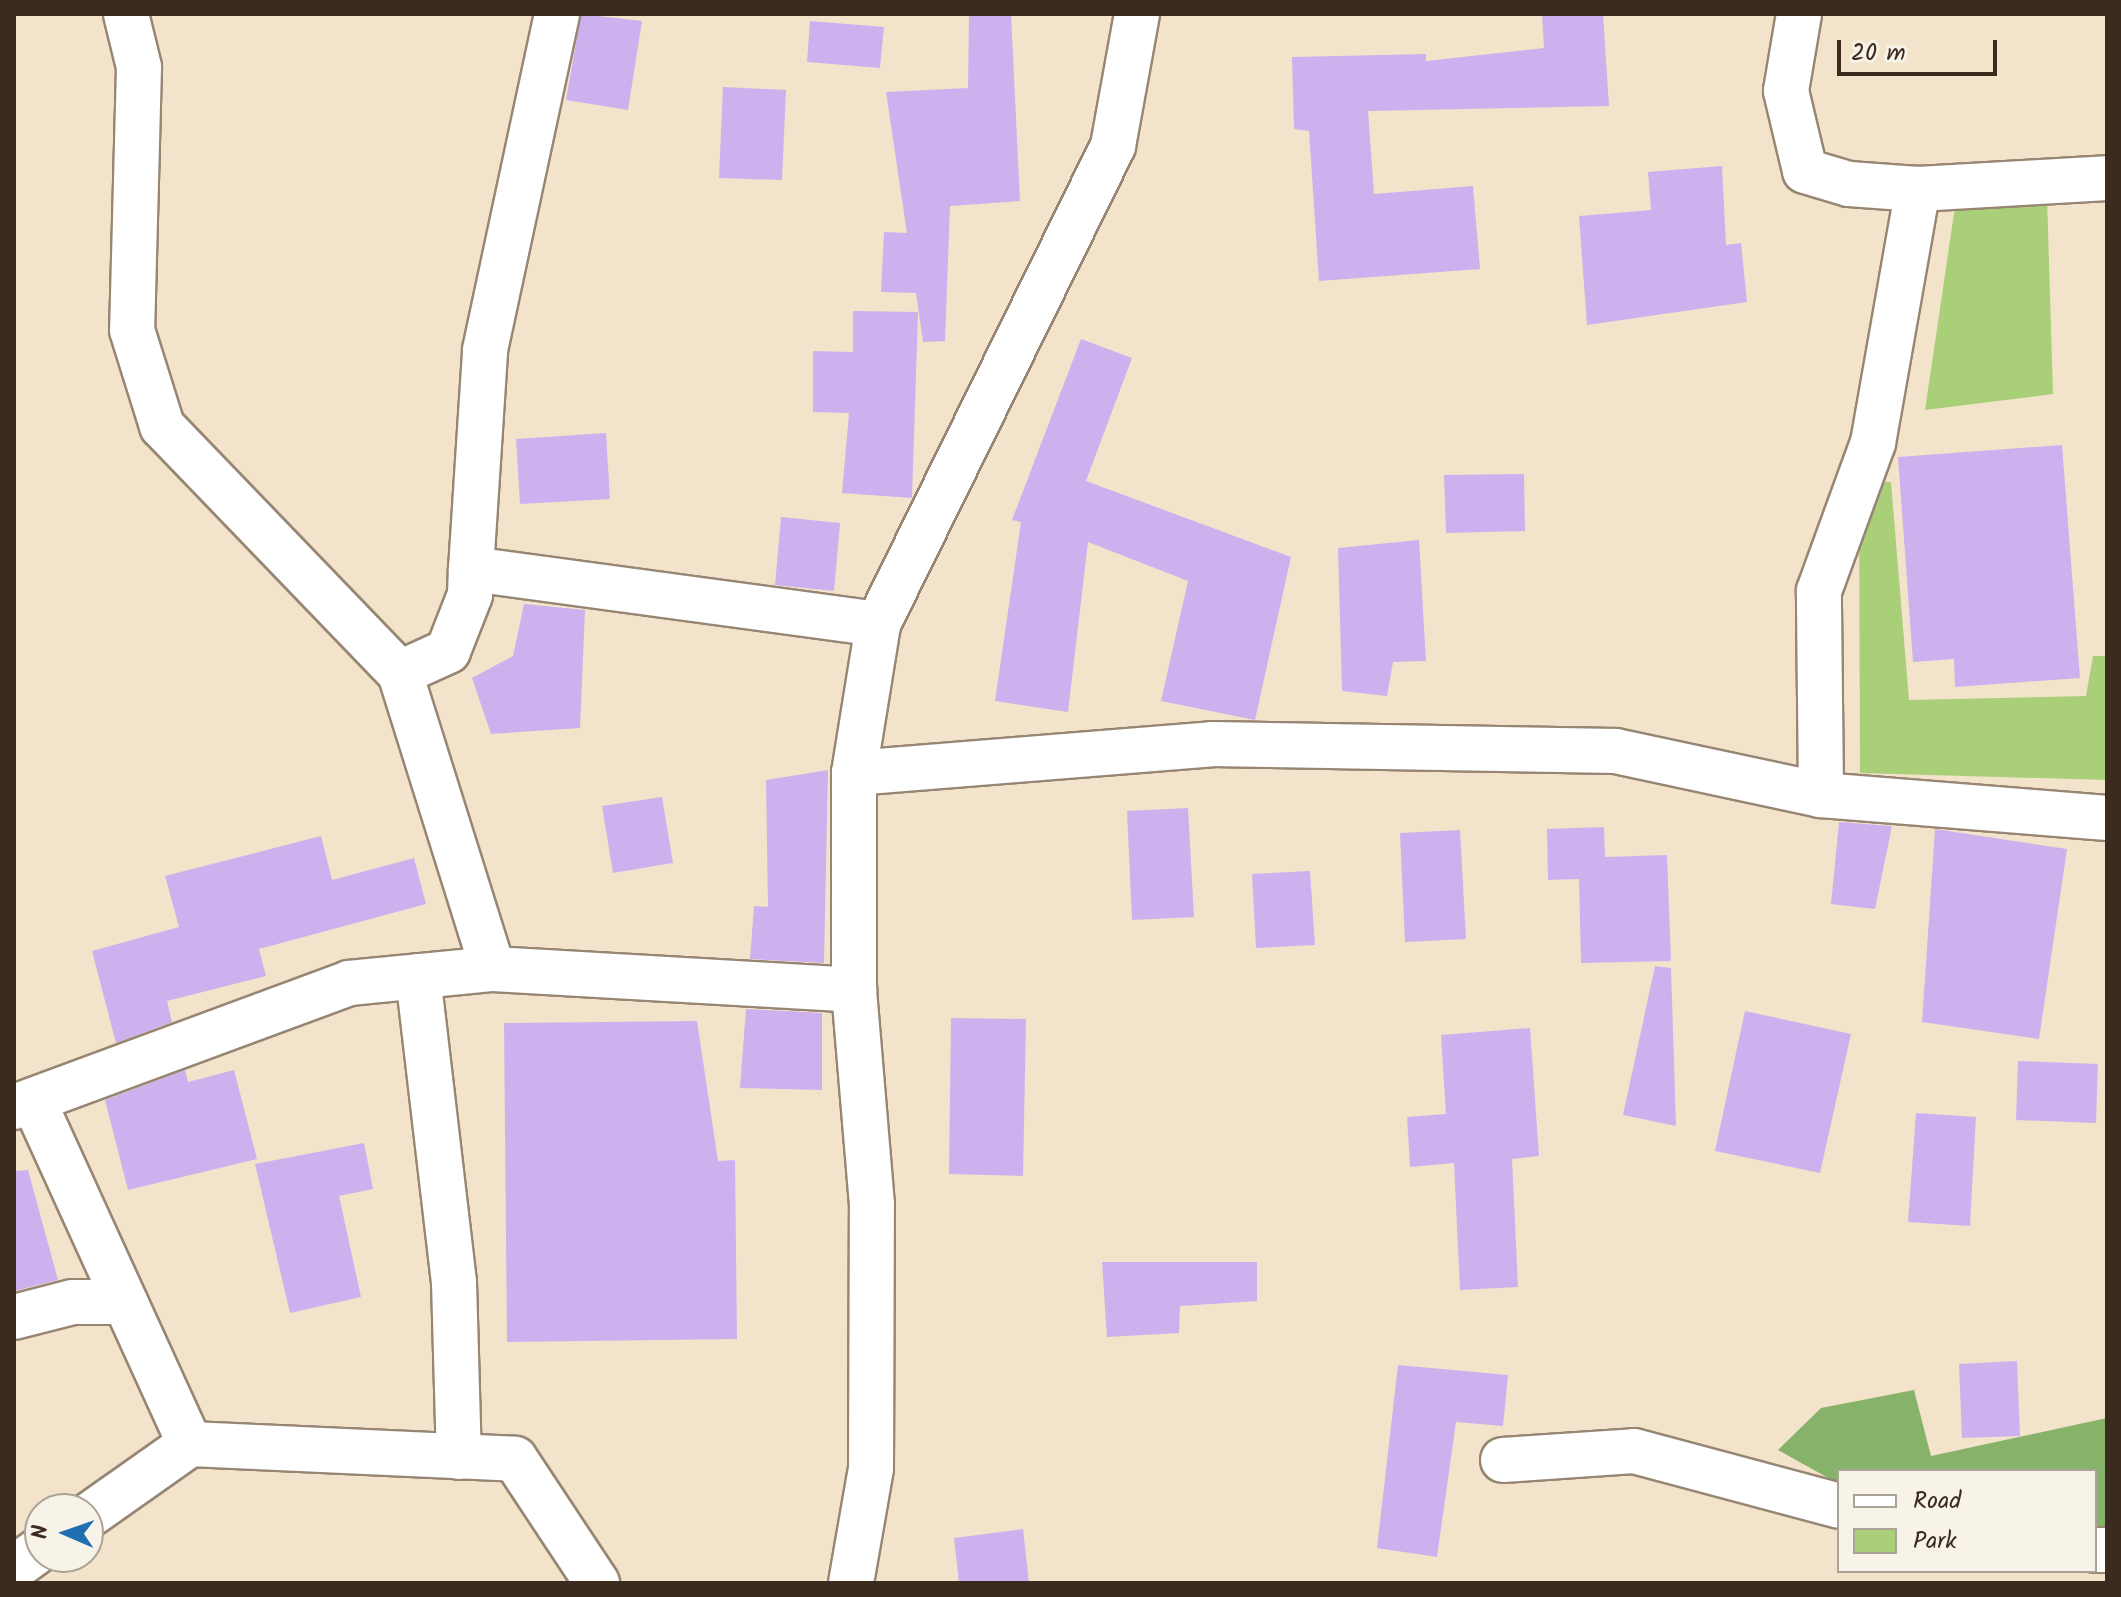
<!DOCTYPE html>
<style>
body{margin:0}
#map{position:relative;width:2121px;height:1597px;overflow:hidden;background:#f3e3ca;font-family:Kalam,sans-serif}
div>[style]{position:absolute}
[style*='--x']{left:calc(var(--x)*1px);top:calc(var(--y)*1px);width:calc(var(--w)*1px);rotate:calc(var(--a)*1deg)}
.green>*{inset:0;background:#a9cf79}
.forest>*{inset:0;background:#86b269}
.building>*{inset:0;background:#cdb1ee}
.roads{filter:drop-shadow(2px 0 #978674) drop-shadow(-2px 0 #978674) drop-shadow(0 2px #978674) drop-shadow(0 -2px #978674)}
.minor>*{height:44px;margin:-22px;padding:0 22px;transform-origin:22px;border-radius:22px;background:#fff}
span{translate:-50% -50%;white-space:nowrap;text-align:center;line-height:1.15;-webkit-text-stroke:7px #f7f3e8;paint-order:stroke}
.frame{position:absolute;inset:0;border:16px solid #3b2a1e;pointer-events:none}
.legend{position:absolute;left:1837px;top:1469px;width:260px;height:104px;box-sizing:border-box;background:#f7f3e8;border:2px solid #aca397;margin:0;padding:10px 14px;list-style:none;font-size:24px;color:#3b2a1e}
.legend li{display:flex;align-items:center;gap:16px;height:40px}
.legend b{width:40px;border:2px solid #aca397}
.north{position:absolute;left:24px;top:1493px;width:80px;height:80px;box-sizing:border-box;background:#f7f3e8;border:2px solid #aca397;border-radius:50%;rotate:272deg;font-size:22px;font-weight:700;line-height:32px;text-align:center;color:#3b2a1e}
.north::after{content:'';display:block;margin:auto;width:28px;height:36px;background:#1f6fb2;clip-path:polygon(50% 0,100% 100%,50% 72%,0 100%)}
.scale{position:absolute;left:1837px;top:40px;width:160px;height:36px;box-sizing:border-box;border:4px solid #3b2a1e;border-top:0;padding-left:10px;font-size:24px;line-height:28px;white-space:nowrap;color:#3b2a1e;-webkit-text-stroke:6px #f7f3e8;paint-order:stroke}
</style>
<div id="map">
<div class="green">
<div style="clip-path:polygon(2047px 197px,2053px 394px,1925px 410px,1956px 200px)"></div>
<div style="clip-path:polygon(1859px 482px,1891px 482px,1909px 700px,2086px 696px,2093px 656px,2107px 656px,2107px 780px,1860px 773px)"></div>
</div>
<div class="forest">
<div style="clip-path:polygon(1914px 1390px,1931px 1456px,2107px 1418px,2107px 1550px,2095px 1550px,2095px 1471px,1839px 1471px,1839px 1484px,1778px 1450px,1821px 1408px)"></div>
</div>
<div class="building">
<div style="clip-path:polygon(581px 14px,642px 21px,628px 110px,566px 100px)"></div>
<div style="clip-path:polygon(969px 14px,1011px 14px,1020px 201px,950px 206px,945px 341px,923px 342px,916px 293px,881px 292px,884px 232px,907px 233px,886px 92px,968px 88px)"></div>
<div style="clip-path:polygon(1542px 14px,1603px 14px,1609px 106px,1368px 111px,1374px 194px,1473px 186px,1480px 269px,1319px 281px,1309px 131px,1294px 129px,1292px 57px,1426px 54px,1426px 61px,1544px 48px)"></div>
<div style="clip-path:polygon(810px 21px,884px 27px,880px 68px,807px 62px)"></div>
<div style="clip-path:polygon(723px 87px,786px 90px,782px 180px,719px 178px)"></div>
<div style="clip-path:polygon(1722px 166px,1726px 245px,1741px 243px,1747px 302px,1587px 325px,1579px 216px,1651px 210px,1648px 172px)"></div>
<div style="clip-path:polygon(853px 311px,918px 312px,912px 498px,842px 493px,849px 413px,813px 412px,813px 351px,853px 352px)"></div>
<div style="clip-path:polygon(1081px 339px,1132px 358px,1086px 481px,1291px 557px,1255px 720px,1161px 701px,1188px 581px,1088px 542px,1068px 712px,995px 701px,1021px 522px,1012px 520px)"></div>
<div style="clip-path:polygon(606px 433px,610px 499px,520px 504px,516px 439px)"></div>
<div style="clip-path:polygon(2062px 445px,2080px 678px,1955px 687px,1954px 659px,1913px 662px,1898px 457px)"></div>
<div style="clip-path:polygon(1524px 474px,1525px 531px,1446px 533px,1444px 475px)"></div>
<div style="clip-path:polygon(781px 517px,840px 523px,834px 591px,775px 585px)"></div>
<div style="clip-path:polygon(1419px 540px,1426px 661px,1393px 662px,1387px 696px,1342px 691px,1338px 548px)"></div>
<div style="clip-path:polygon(524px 604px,585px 610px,580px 728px,491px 734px,472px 678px,513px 656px)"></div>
<div style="clip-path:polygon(828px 770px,824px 963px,750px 959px,754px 906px,768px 907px,766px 780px)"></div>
<div style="clip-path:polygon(662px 797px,673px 863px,613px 873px,602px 806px)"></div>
<div style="clip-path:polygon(1188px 808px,1194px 917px,1132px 920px,1127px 811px)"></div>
<div style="clip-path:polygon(1839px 822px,1892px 826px,1875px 909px,1831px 904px)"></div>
<div style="clip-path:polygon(1604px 827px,1605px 857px,1667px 855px,1671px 961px,1581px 963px,1579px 879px,1548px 880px,1547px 829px)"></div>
<div style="clip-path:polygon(1935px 829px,2067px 849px,2039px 1039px,1922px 1022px)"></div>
<div style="clip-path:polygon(1460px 830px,1466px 939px,1405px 942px,1400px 833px)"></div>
<div style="clip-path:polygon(321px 836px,332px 880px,414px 858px,426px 904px,259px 949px,266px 976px,167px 1001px,172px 1022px,116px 1043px,92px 951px,179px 927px,165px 876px)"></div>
<div style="clip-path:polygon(1310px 871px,1315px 945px,1256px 948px,1252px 874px)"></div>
<div style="clip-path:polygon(1655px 966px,1671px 968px,1676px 1126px,1623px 1115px)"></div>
<div style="clip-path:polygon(746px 1009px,822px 1013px,822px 1090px,740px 1088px)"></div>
<div style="clip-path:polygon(1745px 1011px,1851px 1034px,1820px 1173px,1715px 1151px)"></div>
<div style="clip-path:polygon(951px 1018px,1026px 1019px,1023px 1176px,949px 1174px)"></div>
<div style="clip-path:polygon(697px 1021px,718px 1161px,735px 1160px,737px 1339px,507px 1342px,504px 1023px)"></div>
<div style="clip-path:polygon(1530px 1028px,1539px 1156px,1512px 1159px,1518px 1287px,1460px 1290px,1454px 1163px,1410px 1167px,1407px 1117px,1446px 1114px,1441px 1035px)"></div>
<div style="clip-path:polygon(2018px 1061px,2098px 1064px,2096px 1123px,2016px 1120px)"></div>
<div style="clip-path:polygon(185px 1070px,188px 1082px,234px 1070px,257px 1159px,128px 1190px,105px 1100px)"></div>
<div style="clip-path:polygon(1916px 1113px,1976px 1117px,1970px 1226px,1908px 1222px)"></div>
<div style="clip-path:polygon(364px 1143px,373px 1189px,339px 1196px,361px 1297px,290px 1313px,255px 1164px)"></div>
<div style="clip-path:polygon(28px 1170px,58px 1280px,14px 1291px,14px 1171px)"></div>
<div style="clip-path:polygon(1102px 1262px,1257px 1262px,1257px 1301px,1180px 1306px,1179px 1333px,1107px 1337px)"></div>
<div style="clip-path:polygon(2017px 1361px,2020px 1436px,1962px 1438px,1959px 1364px)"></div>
<div style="clip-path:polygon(1398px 1365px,1508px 1375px,1503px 1426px,1456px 1422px,1437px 1557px,1377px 1548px)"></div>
<div style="clip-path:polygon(1023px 1529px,1029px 1583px,959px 1583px,954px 1538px)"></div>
</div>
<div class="roads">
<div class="minor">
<div style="--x:126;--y:14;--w:55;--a:76.2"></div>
<div style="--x:139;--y:67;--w:263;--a:91.5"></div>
<div style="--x:132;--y:330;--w:101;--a:72.6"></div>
<div style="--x:162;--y:426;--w:343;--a:46.1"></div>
<div style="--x:400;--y:673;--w:310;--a:72.6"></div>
<div style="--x:1799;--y:14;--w:78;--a:99.6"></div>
<div style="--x:1786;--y:91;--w:82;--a:76.6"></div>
<div style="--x:1805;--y:171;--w:46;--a:16.5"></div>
<div style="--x:1849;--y:184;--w:69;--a:4.1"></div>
<div style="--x:471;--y:569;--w:219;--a:-86.3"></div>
<div style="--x:485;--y:350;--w:344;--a:-77.9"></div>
<div style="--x:400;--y:673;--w:53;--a:-24.6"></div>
<div style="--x:448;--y:651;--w:60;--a:-68.6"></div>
<div style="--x:470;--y:595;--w:26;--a:-88"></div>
<div style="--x:471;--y:569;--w:411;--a:7.7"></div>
<div style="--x:854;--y:773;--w:359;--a:-4.6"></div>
<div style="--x:1212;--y:744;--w:404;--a:1"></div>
<div style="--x:1616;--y:751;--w:210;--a:12.1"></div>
<div style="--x:1821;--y:795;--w:287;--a:4.6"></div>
<div style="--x:1821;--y:795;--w:204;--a:-90.6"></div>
<div style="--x:1819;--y:591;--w:158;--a:-70"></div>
<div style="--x:1873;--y:443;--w:258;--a:-80"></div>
<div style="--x:1918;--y:189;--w:189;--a:-3.3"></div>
<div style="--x:418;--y:976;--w:308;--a:83.3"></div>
<div style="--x:454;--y:1282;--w:175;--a:88.4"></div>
<div style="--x:34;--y:1102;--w:376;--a:65.5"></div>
<div style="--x:14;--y:1107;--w:357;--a:-20.3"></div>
<div style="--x:349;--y:983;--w:145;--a:-5.6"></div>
<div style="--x:493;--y:969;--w:362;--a:3.3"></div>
<div style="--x:14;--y:1317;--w:61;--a:-14.3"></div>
<div style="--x:73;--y:1302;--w:52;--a:0"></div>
<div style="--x:1503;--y:1460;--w:131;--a:-3.9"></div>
<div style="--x:1634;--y:1451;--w:212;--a:15"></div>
<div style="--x:88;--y:1516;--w:125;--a:-35.2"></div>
<div style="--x:190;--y:1444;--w:325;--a:2.6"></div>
<div style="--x:515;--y:1459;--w:149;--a:56.5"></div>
<div style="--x:2095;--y:1550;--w:12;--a:0"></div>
<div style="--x:14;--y:1568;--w:32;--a:-36"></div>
<div style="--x:851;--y:1583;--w:117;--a:-80.1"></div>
<div style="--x:871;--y:1468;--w:263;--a:-89.8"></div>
<div style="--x:872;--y:1205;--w:216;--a:-94.8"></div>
<div style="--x:854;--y:990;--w:217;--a:-90"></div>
<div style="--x:854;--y:773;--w:151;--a:-80.8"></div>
<div style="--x:878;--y:624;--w:533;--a:-63.82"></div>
<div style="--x:1113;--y:146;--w:134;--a:-79.7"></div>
</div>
</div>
<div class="frame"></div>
<ul class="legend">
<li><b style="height:10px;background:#fff"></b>Road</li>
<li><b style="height:22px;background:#a9cf79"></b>Park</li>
</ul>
<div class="north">N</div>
<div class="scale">20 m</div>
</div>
